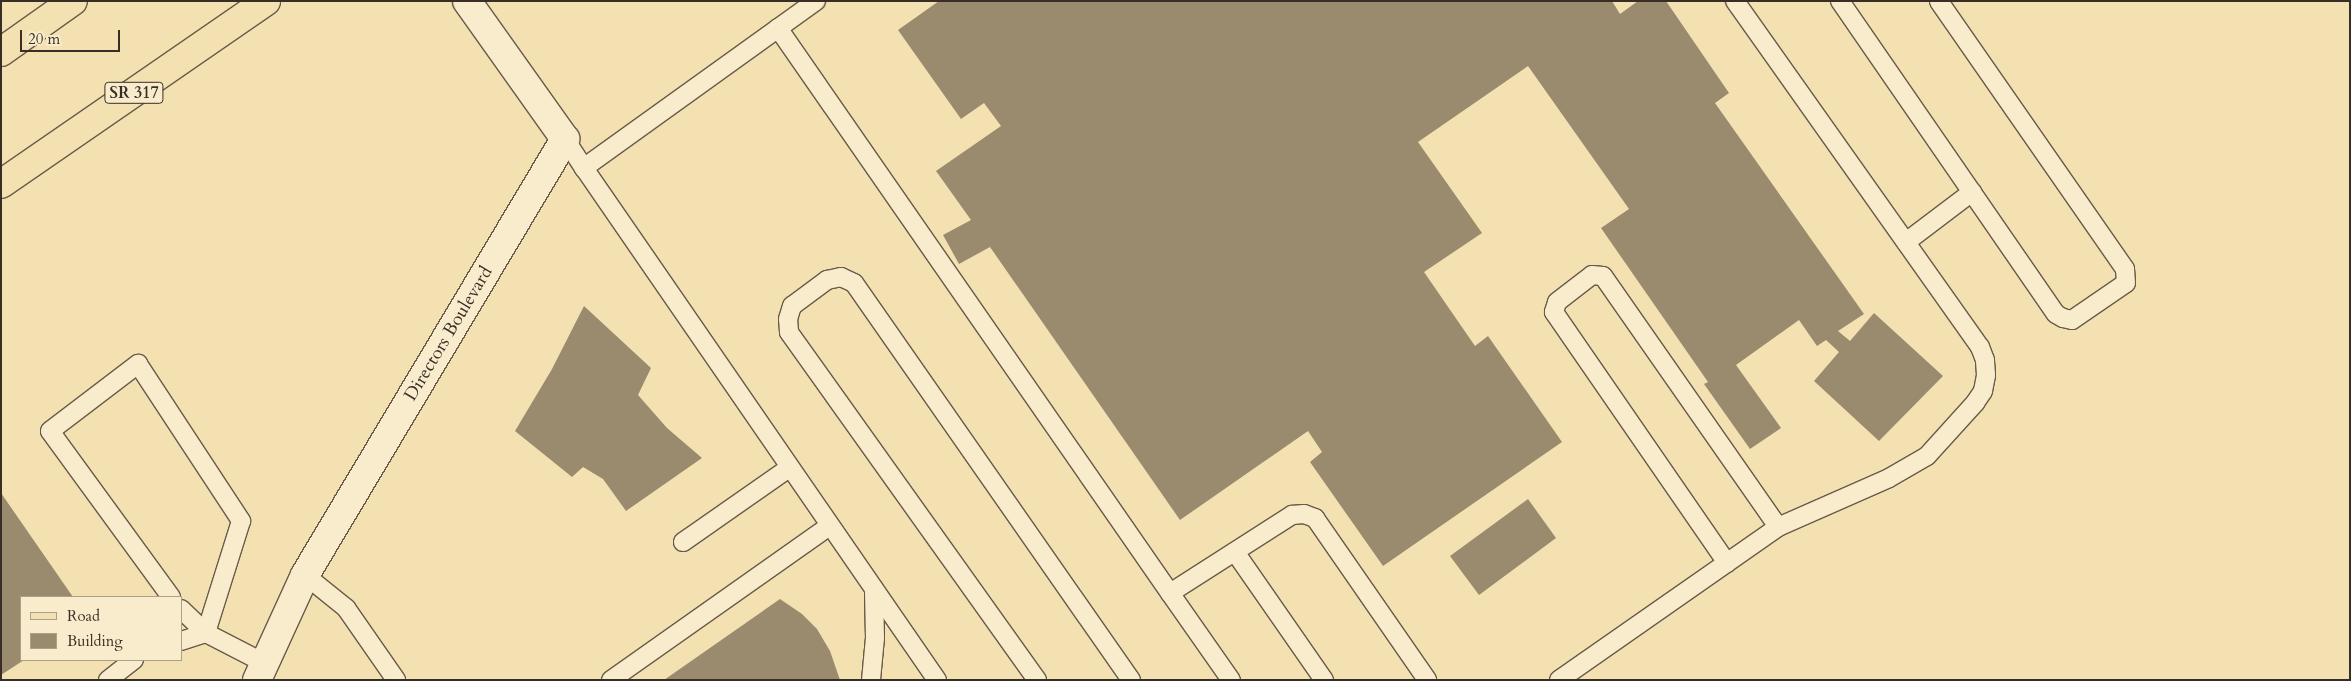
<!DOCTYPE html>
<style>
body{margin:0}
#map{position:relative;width:2351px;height:681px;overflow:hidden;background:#f4e1b2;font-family:Cardo,serif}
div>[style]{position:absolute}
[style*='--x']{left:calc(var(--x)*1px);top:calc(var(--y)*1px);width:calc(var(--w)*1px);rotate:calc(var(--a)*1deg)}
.building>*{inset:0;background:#9a8b6f}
.roads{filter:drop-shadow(1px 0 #685b49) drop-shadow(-1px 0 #685b49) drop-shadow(0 1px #685b49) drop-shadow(0 -1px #685b49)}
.service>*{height:18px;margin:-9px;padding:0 9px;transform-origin:9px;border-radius:9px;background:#f8eccd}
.minor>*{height:28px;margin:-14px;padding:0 14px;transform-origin:14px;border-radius:14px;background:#f8eccd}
.primary>*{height:28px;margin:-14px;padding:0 14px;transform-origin:14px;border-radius:14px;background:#f4e1b2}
span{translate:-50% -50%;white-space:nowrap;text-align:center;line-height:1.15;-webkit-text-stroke:4px #f8eccd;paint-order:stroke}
.shield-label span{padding:1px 4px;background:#f8eccd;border:1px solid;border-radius:4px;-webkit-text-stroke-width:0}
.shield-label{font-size:16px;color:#392e26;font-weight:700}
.street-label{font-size:18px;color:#392e26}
.frame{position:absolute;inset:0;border:2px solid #392e26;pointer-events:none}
.legend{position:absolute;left:20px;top:596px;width:162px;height:65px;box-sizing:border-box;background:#f8eccd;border:1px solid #aca08a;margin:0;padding:6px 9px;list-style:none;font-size:15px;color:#392e26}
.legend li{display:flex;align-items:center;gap:10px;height:25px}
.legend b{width:25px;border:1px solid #aca08a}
.scale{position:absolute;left:20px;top:30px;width:100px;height:22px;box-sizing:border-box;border:2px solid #392e26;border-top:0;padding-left:6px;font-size:15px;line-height:18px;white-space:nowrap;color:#392e26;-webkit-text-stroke:4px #f8eccd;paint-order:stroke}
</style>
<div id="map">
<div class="building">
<div style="clip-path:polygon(939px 1px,1612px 1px,1620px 14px,1638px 1px,1666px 1px,1729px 93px,1715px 103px,1864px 314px,1838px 331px,1850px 341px,1874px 313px,1943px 376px,1879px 441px,1814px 381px,1839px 352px,1826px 340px,1817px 346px,1799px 320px,1736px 365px,1781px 428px,1750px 449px,1704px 384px,1708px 382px,1601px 228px,1629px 209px,1528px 66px,1418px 142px,1482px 233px,1424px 272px,1475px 346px,1488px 336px,1562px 442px,1383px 566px,1310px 462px,1322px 452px,1308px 431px,1180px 520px,990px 247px,959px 264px,943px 235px,971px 220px,936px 171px,1001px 126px,984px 103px,961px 119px,898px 30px)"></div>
<div style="clip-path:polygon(584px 306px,651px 368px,638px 395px,667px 428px,702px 458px,626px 511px,603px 479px,583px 467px,572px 477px,515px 431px,552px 369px)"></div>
<div style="clip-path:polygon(1px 493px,73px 597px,21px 597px,21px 660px,24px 660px,1px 675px)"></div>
<div style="clip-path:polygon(1528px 499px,1556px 538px,1479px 595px,1450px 556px)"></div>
<div style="clip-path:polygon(780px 599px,802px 614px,817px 629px,830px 651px,840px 680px,664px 680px)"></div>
</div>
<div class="roads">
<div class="service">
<div style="--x:816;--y:1;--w:286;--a:144.3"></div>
<div style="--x:584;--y:168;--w:622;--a:55.42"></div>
<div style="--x:1840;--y:1;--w:380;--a:55.4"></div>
<div style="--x:2056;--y:314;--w:8;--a:30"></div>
<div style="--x:2063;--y:318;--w:9;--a:13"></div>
<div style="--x:2072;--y:320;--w:65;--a:-34.4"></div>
<div style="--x:2126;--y:283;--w:14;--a:-94"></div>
<div style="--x:2125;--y:269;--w:326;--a:-124.8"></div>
<div style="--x:778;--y:28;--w:688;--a:55.25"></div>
<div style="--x:1170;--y:593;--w:145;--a:-32.6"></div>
<div style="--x:1292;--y:515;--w:12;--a:-5"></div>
<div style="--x:1304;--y:514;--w:12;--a:20"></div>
<div style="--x:1315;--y:518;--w:197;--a:55.3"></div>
<div style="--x:565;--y:139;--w:35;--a:57"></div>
<div style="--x:1906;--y:242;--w:83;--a:-37.1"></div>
<div style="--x:683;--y:542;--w:129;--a:-34.9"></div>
<div style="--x:1235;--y:552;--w:156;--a:55.2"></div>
<div style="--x:1727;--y:563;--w:305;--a:-124.6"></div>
<div style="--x:1554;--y:312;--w:10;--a:-73"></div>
<div style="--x:1557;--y:302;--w:44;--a:-37.6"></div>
<div style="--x:1592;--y:275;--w:11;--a:5"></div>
<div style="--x:1603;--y:276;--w:306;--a:55.1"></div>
<div style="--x:305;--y:575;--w:53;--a:38.8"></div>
<div style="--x:346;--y:608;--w:88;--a:55.2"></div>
<div style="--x:1170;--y:593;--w:106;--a:55"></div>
<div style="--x:171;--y:597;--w:205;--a:-126.1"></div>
<div style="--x:50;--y:431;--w:111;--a:-37.3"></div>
<div style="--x:138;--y:364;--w:188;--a:56.7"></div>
<div style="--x:241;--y:521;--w:117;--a:107.4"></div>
<div style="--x:181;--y:609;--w:35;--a:44"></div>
<div style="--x:206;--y:633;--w:65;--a:27.3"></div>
<div style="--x:181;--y:641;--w:26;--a:-18"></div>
<div style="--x:108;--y:680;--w:33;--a:-38"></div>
<div style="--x:611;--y:680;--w:267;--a:-35.2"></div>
<div style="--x:871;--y:680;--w:42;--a:-84.6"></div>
<div style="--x:875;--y:638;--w:49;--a:-91.2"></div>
<div style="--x:1037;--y:680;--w:427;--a:-125.5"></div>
<div style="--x:789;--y:332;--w:13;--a:-94"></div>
<div style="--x:788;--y:319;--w:14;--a:-73"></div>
<div style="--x:792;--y:306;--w:44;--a:-36.6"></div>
<div style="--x:827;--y:280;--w:14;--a:-12"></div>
<div style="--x:841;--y:277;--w:14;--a:25"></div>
<div style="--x:854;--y:283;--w:484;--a:55.1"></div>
<div style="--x:1559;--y:680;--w:267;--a:-34.9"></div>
<div style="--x:1778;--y:527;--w:121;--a:-23.8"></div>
<div style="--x:1889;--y:478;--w:44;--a:-30.1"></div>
<div style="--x:1927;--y:456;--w:72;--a:-47.8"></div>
<div style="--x:1975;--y:403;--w:14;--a:-56"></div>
<div style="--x:1983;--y:391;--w:16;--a:-79"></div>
<div style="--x:1986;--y:375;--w:15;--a:-94"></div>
<div style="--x:1985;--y:360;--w:14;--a:-111"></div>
<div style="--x:1980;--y:347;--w:424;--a:-125.3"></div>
</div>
<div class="minor">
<div style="--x:257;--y:680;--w:115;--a:-65.4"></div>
<div style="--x:305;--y:575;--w:508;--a:-59.19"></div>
<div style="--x:565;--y:139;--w:169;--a:-125.4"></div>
</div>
<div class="primary">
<div style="--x:1;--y:52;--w:88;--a:-35.3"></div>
<div style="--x:1;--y:184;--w:322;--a:-34.6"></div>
</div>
</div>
<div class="shield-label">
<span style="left:134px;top:93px">SR 317</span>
</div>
<div class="street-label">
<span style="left:449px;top:334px;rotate:-59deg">Directors Boulevard</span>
</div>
<div class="frame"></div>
<ul class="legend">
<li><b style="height:6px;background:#f4e1b2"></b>Road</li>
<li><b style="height:14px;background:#9a8b6f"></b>Building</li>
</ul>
<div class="scale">20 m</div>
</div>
